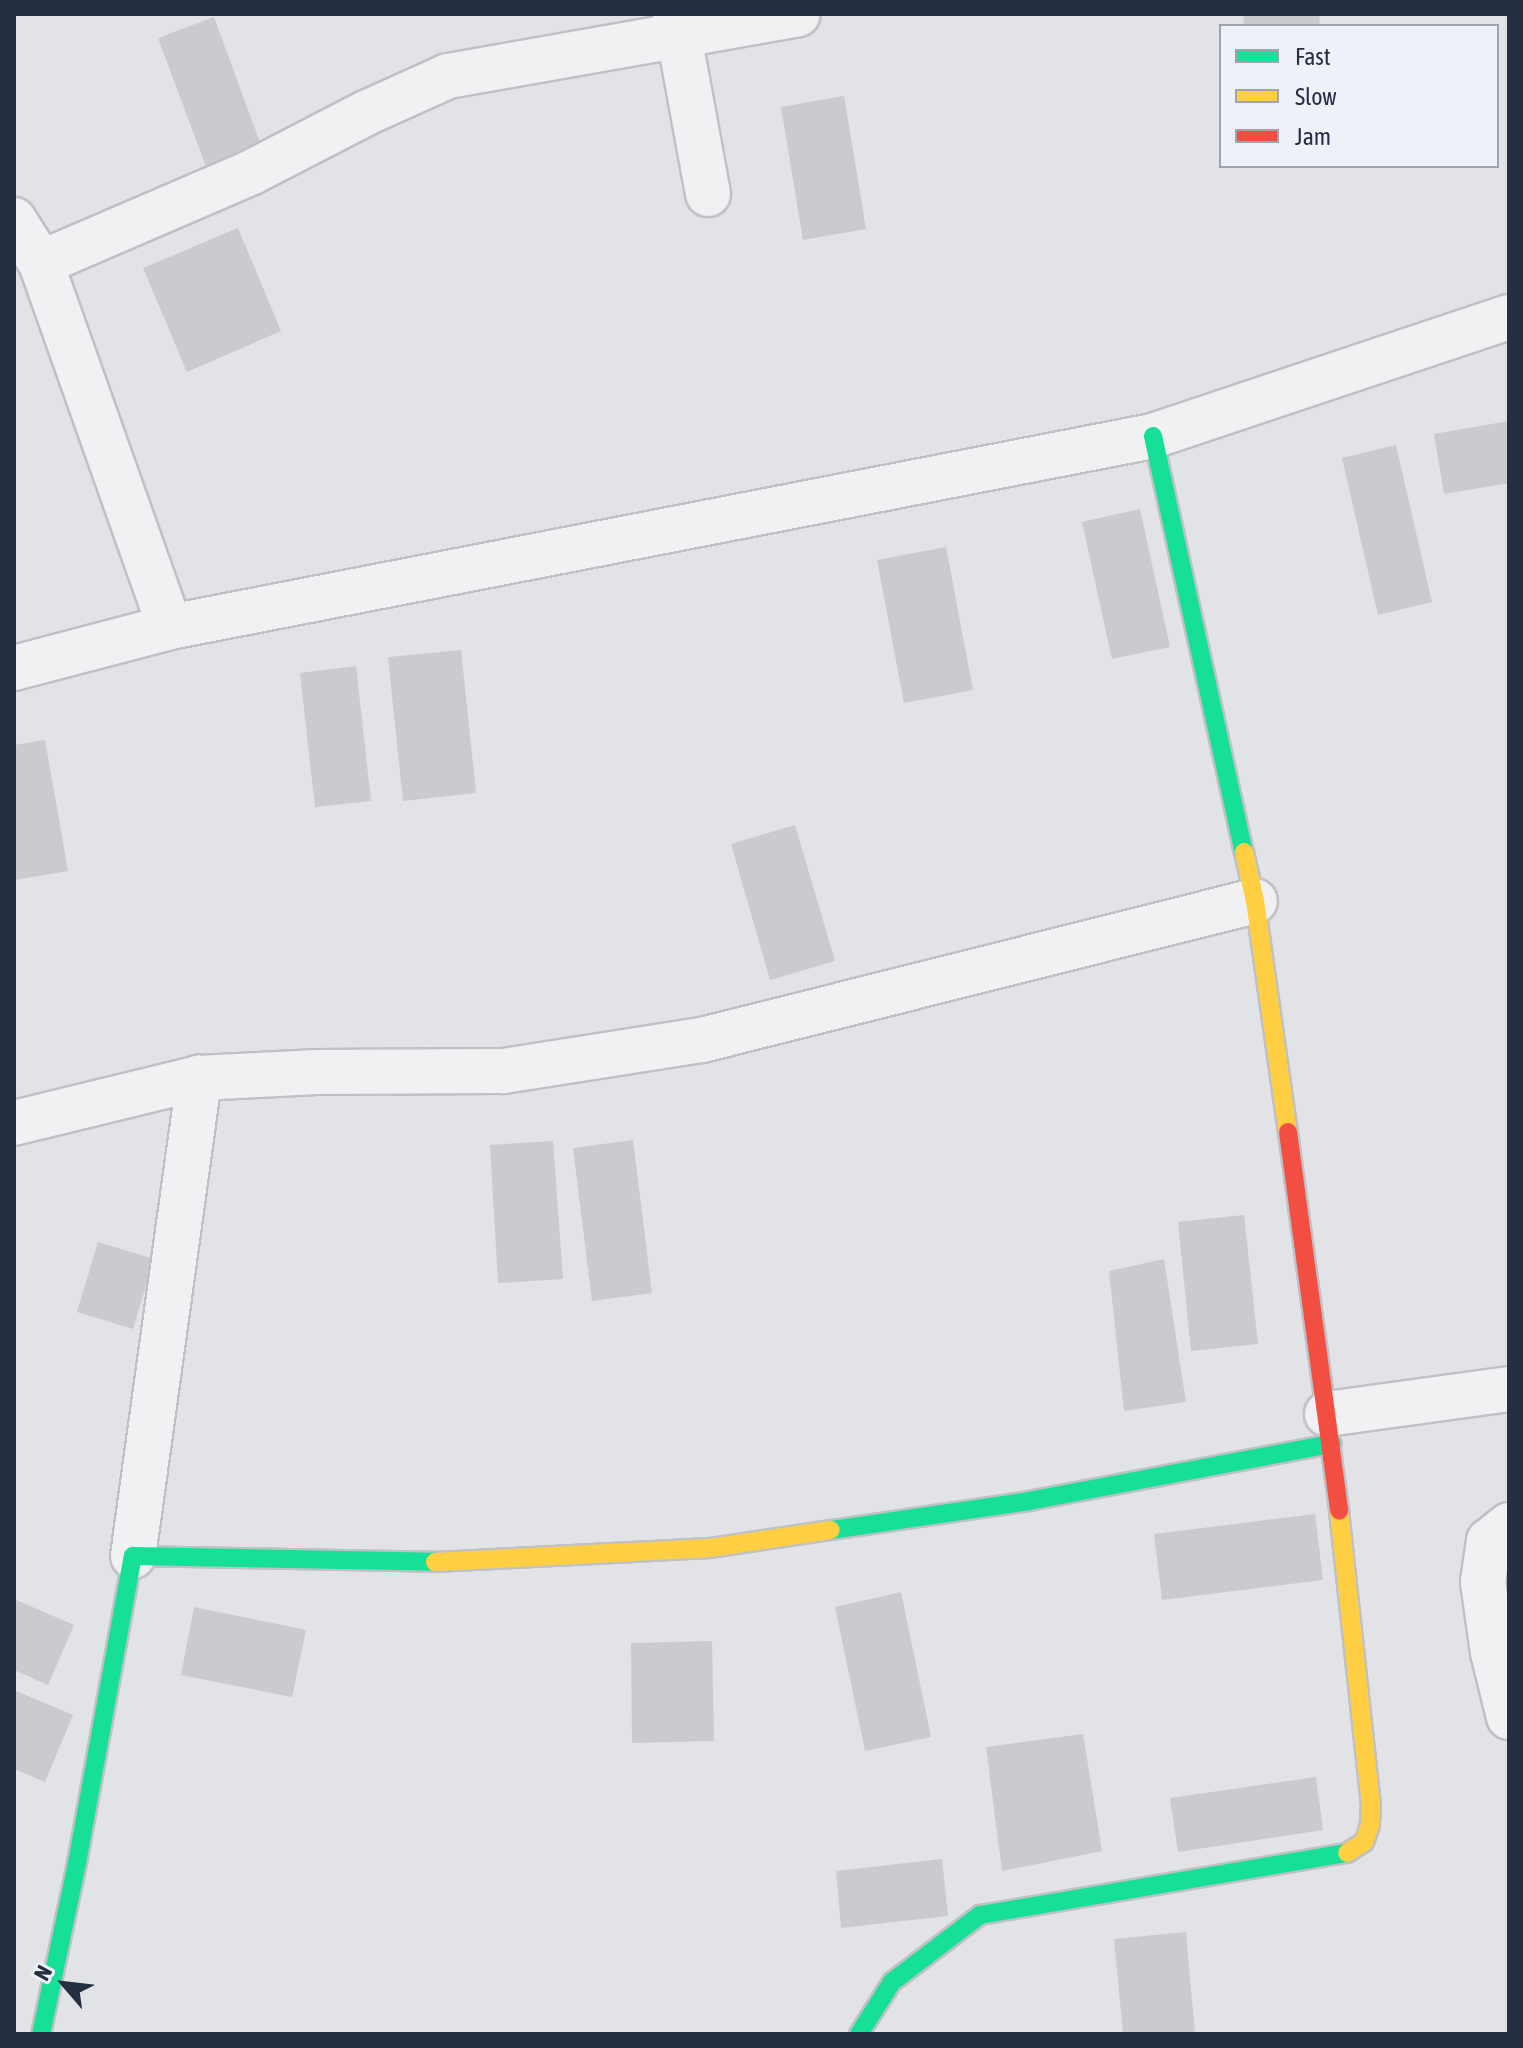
<!DOCTYPE html>
<style>
body{margin:0}
#map{position:relative;width:1523px;height:2048px;overflow:hidden;background:#e1e3e7;font-family:"Asap Condensed",sans-serif}
div>[style]{position:absolute}
[style*='--x']{left:calc(var(--x)*1px);top:calc(var(--y)*1px);width:calc(var(--w)*1px);rotate:calc(var(--a)*1deg)}
.building>*{inset:0;background:#c9cbcf}
.roads{filter:drop-shadow(2px 0 #bfc1c5) drop-shadow(-2px 0 #bfc1c5) drop-shadow(0 2px #bfc1c5) drop-shadow(0 -2px #bfc1c5)}
.street>*{height:44px;margin:-22px;padding:0 22px;transform-origin:22px;border-radius:22px;background:#f1f1f3}
.fast>*{height:18px;margin:-9px;padding:0 9px;transform-origin:9px;border-radius:9px;background:#16e098}
.slow>*{height:18px;margin:-9px;padding:0 9px;transform-origin:9px;border-radius:9px;background:#ffcf43}
.jam>*{height:18px;margin:-9px;padding:0 9px;transform-origin:9px;border-radius:9px;background:#f24e42}
span{translate:-50% -50%;white-space:nowrap;text-align:center;line-height:1.15;-webkit-text-stroke:6px #eef1f7;paint-order:stroke}
.frame{position:absolute;inset:0;border:16px solid #262e41;pointer-events:none}
.legend{position:absolute;left:1219px;top:24px;width:280px;height:144px;box-sizing:border-box;background:#eef1f7;border:2px solid #9ea3ae;margin:0;padding:10px 14px;list-style:none;font-size:24px;color:#262e41}
.legend li{display:flex;align-items:center;gap:16px;height:40px}
.legend b{width:40px;border:2px solid #9ea3ae}
.north{position:absolute;left:24px;top:1944px;width:80px;height:80px;-webkit-text-stroke:6px #eef1f7;paint-order:stroke;rotate:298deg;font-size:22px;font-weight:700;line-height:32px;text-align:center;color:#262e41}
.north::after{content:'';display:block;margin:auto;width:28px;height:36px;background:#262e41;clip-path:polygon(50% 0,100% 100%,50% 72%,0 100%)}
</style>
<div id="map">
<div class="building">
<div style="clip-path:polygon(1243px 14px,1319px 14px,1320px 26px,1244px 26px)"></div>
<div style="clip-path:polygon(214px 17px,262px 148px,207px 169px,158px 38px)"></div>
<div style="clip-path:polygon(844px 96px,866px 229px,803px 240px,781px 107px)"></div>
<div style="clip-path:polygon(238px 228px,281px 331px,187px 372px,143px 268px)"></div>
<div style="clip-path:polygon(1509px 421px,1509px 483px,1444px 494px,1434px 434px)"></div>
<div style="clip-path:polygon(1396px 445px,1432px 602px,1378px 615px,1342px 458px)"></div>
<div style="clip-path:polygon(1140px 509px,1170px 647px,1112px 659px,1082px 522px)"></div>
<div style="clip-path:polygon(946px 547px,973px 690px,904px 703px,877px 560px)"></div>
<div style="clip-path:polygon(461px 650px,476px 793px,403px 801px,388px 657px)"></div>
<div style="clip-path:polygon(356px 666px,371px 801px,315px 807px,300px 673px)"></div>
<div style="clip-path:polygon(45px 740px,68px 871px,14px 880px,14px 745px)"></div>
<div style="clip-path:polygon(795px 825px,835px 961px,770px 980px,731px 844px)"></div>
<div style="clip-path:polygon(633px 1140px,652px 1293px,592px 1301px,573px 1148px)"></div>
<div style="clip-path:polygon(553px 1141px,563px 1279px,498px 1283px,490px 1145px)"></div>
<div style="clip-path:polygon(1244px 1215px,1258px 1344px,1191px 1351px,1178px 1222px)"></div>
<div style="clip-path:polygon(98px 1242px,154px 1259px,133px 1329px,77px 1312px)"></div>
<div style="clip-path:polygon(1164px 1259px,1186px 1402px,1124px 1411px,1109px 1271px)"></div>
<div style="clip-path:polygon(1315px 1514px,1323px 1580px,1162px 1600px,1154px 1534px)"></div>
<div style="clip-path:polygon(901px 1592px,931px 1737px,865px 1751px,835px 1607px)"></div>
<div style="clip-path:polygon(14px 1599px,74px 1625px,48px 1685px,14px 1670px)"></div>
<div style="clip-path:polygon(194px 1607px,306px 1630px,292px 1697px,181px 1675px)"></div>
<div style="clip-path:polygon(712px 1641px,714px 1741px,632px 1743px,631px 1643px)"></div>
<div style="clip-path:polygon(14px 1690px,73px 1715px,45px 1782px,14px 1769px)"></div>
<div style="clip-path:polygon(1083px 1734px,1102px 1851px,1002px 1871px,986px 1747px)"></div>
<div style="clip-path:polygon(1316px 1777px,1323px 1830px,1178px 1852px,1170px 1798px)"></div>
<div style="clip-path:polygon(942px 1859px,948px 1916px,841px 1928px,836px 1871px)"></div>
<div style="clip-path:polygon(1186px 1932px,1195px 2034px,1123px 2034px,1114px 1939px)"></div>
</div>
<div class="roads">
<div class="street">
<div style="--x:675;--y:14;--w:183;--a:79.6"></div>
<div style="--x:14;--y:220;--w:51;--a:57.9"></div>
<div style="--x:41;--y:263;--w:386;--a:70.5"></div>
<div style="--x:41;--y:263;--w:228;--a:-23.3"></div>
<div style="--x:250;--y:173;--w:131;--a:-27.3"></div>
<div style="--x:366;--y:113;--w:90;--a:-24.3"></div>
<div style="--x:448;--y:76;--w:355;--a:-10"></div>
<div style="--x:14;--y:668;--w:161;--a:-14.7"></div>
<div style="--x:170;--y:627;--w:1001;--a:-11"></div>
<div style="--x:1153;--y:436;--w:375;--a:-18.5"></div>
<div style="--x:14;--y:1123;--w:190;--a:-13.7"></div>
<div style="--x:199;--y:1078;--w:118;--a:-2.9"></div>
<div style="--x:317;--y:1072;--w:186;--a:-0.3"></div>
<div style="--x:503;--y:1071;--w:201;--a:-8.9"></div>
<div style="--x:702;--y:1040;--w:570;--a:-14.11"></div>
<div style="--x:1327;--y:1414;--w:184;--a:-7.8"></div>
<div style="--x:1509;--y:1525;--w:26;--a:141"></div>
<div style="--x:1489;--y:1541;--w:41;--a:98.3"></div>
<div style="--x:1483;--y:1582;--w:71;--a:81.9"></div>
<div style="--x:1493;--y:1652;--w:67;--a:76.2"></div>
<div style="--x:133;--y:1556;--w:483;--a:-82.1"></div>
</div>
<div class="fast">
<div style="--x:1153;--y:436;--w:426;--a:77.7"></div>
<div style="--x:831;--y:1530;--w:200;--a:-8.3"></div>
<div style="--x:1029;--y:1501;--w:308;--a:-10.7"></div>
<div style="--x:41;--y:2034;--w:175;--a:-78.1"></div>
<div style="--x:77;--y:1863;--w:312;--a:-79.7"></div>
<div style="--x:133;--y:1556;--w:302;--a:1.1"></div>
<div style="--x:859;--y:2034;--w:62;--a:-57.6"></div>
<div style="--x:892;--y:1982;--w:111;--a:-37.3"></div>
<div style="--x:980;--y:1915;--w:372;--a:-9.6"></div>
</div>
<div class="slow">
<div style="--x:1244;--y:852;--w:50;--a:77.3"></div>
<div style="--x:1255;--y:901;--w:233;--a:81.9"></div>
<div style="--x:1339;--y:1511;--w:295;--a:83.8"></div>
<div style="--x:1371;--y:1804;--w:21;--a:93"></div>
<div style="--x:1370;--y:1825;--w:18;--a:109"></div>
<div style="--x:1364;--y:1842;--w:20;--a:147"></div>
<div style="--x:435;--y:1562;--w:275;--a:-2.9"></div>
<div style="--x:710;--y:1548;--w:122;--a:-8.5"></div>
</div>
<div class="jam">
<div style="--x:1288;--y:1132;--w:382;--a:82.3"></div>
</div>
</div>
<div class="frame"></div>
<ul class="legend">
<li><b style="height:10px;background:#16e098"></b>Fast</li>
<li><b style="height:10px;background:#ffcf43"></b>Slow</li>
<li><b style="height:10px;background:#f24e42"></b>Jam</li>
</ul>
<div class="north">N</div>
</div>
